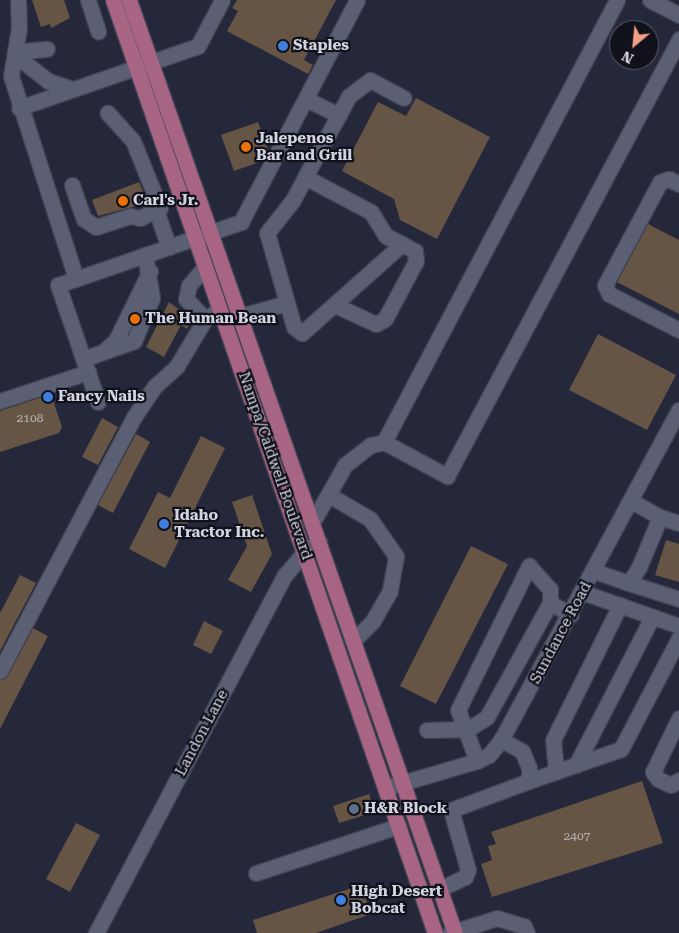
<!DOCTYPE html>
<style>
body{margin:0}
#map{position:relative;width:679px;height:933px;overflow:hidden;background:#24283a;font-family:"Roboto Serif",serif}
div>[style]{position:absolute}
[style*='--x']{left:calc(var(--x)*1px);top:calc(var(--y)*1px);width:calc(var(--w)*1px);rotate:calc(var(--a)*1deg)}
.building>*{inset:0;background:#665444}
.roads{filter:drop-shadow(1px 0 #414353) drop-shadow(-1px 0 #414353) drop-shadow(0 1px #414353) drop-shadow(0 -1px #414353)}
.minor>*{height:15px;margin:-7.5px;padding:0 7.5px;transform-origin:7.5px;border-radius:7.5px;background:#5a5f73}
.major>*{height:15px;margin:-7.5px;padding:0 7.5px;transform-origin:7.5px;border-radius:7.5px;background:#a76483}
.dots>*{width:14px;height:14px;translate:-50% -50%;box-sizing:border-box;border:2px solid #10111a;border-radius:50%}
span{translate:-50% -50%;white-space:nowrap;text-align:center;line-height:1.15;-webkit-text-stroke:4.5px #10111a;paint-order:stroke}
.number-label{font-size:12px;color:#b7b5ba}
.number-label span{-webkit-text-stroke-width:0}
.poi-label{font-size:15px;color:#d2d5e1;font-weight:700}
.left{translate:0 -50%;text-align:left}
.street-label{font-size:15px;color:#d2d5e1}
.north{position:absolute;left:609px;top:20px;width:50px;height:50px;box-sizing:border-box;background:#10111a;border:1px solid #5e5f6a;border-radius:50%;rotate:208deg;font-size:14px;font-weight:700;line-height:20px;text-align:center;color:#d2d5e1}
.north::after{content:'';display:block;margin:auto;width:18px;height:22px;background:#f39f85;clip-path:polygon(50% 0,100% 100%,50% 72%,0 100%)}
</style>
<div id="map">
<div class="building">
<div style="clip-path:polygon(32px 0,64px 0,70px 18px,51px 28px,50px 24px,41px 27px)"></div>
<div style="clip-path:polygon(237px 0,336px 0,304px 60px,313px 65px,308px 74px,227px 31px,238px 11px,232px 8px)"></div>
<div style="clip-path:polygon(416px 98px,490px 137px,437px 239px,400px 220px,394px 199px,342px 171px,378px 102px,406px 116px)"></div>
<div style="clip-path:polygon(258px 122px,268px 150px,262px 161px,234px 171px,221px 135px)"></div>
<div style="clip-path:polygon(139px 182px,148px 203px,98px 216px,92px 200px)"></div>
<div style="clip-path:polygon(648px 224px,679px 240px,679px 314px,617px 282px)"></div>
<div style="clip-path:polygon(169px 302px,192px 319px,187px 329px,181px 325px,164px 357px,146px 347px)"></div>
<div style="clip-path:polygon(598px 334px,676px 375px,647px 430px,569px 390px)"></div>
<div style="clip-path:polygon(51px 394px,62px 427px,59px 433px,0 452px,0 411px)"></div>
<div style="clip-path:polygon(102px 418px,118px 427px,98px 465px,82px 457px)"></div>
<div style="clip-path:polygon(136px 434px,150px 442px,113px 513px,98px 505px)"></div>
<div style="clip-path:polygon(201px 436px,225px 448px,165px 568px,129px 549px,158px 492px,170px 498px)"></div>
<div style="clip-path:polygon(252px 495px,272px 554px,251px 592px,228px 580px,247px 546px,232px 502px)"></div>
<div style="clip-path:polygon(666px 540px,679px 544px,679px 582px,655px 575px)"></div>
<div style="clip-path:polygon(471px 546px,508px 564px,436px 704px,400px 686px)"></div>
<div style="clip-path:polygon(20px 575px,36px 583px,0 651px,0 613px)"></div>
<div style="clip-path:polygon(204px 621px,223px 631px,211px 654px,193px 645px)"></div>
<div style="clip-path:polygon(33px 628px,48px 636px,0 729px,0 680px,8px 675px)"></div>
<div style="clip-path:polygon(642px 781px,663px 843px,492px 897px,481px 864px,492px 860px,488px 846px,496px 844px,491px 832px)"></div>
<div style="clip-path:polygon(369px 794px,375px 812px,339px 823px,333px 806px)"></div>
<div style="clip-path:polygon(76px 823px,100px 835px,70px 892px,46px 879px)"></div>
<div style="clip-path:polygon(361px 885px,371px 914px,316px 933px,257px 933px,253px 920px)"></div>
</div>
<div class="roads">
<div class="minor">
<div style="--x:18;--y:0;--w:28;--a:88"></div>
<div style="--x:19;--y:28;--w:49;--a:99.5"></div>
<div style="--x:11;--y:76;--w:212;--a:72.2"></div>
<div style="--x:88;--y:0;--w:33;--a:72"></div>
<div style="--x:617;--y:0;--w:500;--a:117.8"></div>
<div style="--x:384;--y:442;--w:72;--a:28.4"></div>
<div style="--x:447;--y:476;--w:495;--a:-62"></div>
<div style="--x:650;--y:0;--w:33;--a:27"></div>
<div style="--x:16;--y:52;--w:31;--a:-6"></div>
<div style="--x:15;--y:55;--w:42;--a:38.2"></div>
<div style="--x:48;--y:81;--w:26;--a:18"></div>
<div style="--x:306;--y:99;--w:37;--a:26"></div>
<div style="--x:19;--y:108;--w:189;--a:-19.1"></div>
<div style="--x:198;--y:46;--w:52;--a:-62.4"></div>
<div style="--x:305;--y:177;--w:75;--a:27.9"></div>
<div style="--x:371;--y:212;--w:28;--a:58"></div>
<div style="--x:386;--y:236;--w:18;--a:27"></div>
<div style="--x:402;--y:244;--w:134;--a:138.3"></div>
<div style="--x:302;--y:333;--w:10;--a:-143"></div>
<div style="--x:294;--y:327;--w:98;--a:-106"></div>
<div style="--x:267;--y:233;--w:42;--a:-51.8"></div>
<div style="--x:293;--y:200;--w:26;--a:-62"></div>
<div style="--x:305;--y:177;--w:92;--a:-61.5"></div>
<div style="--x:349;--y:96;--w:26;--a:-37"></div>
<div style="--x:370;--y:80;--w:38;--a:28"></div>
<div style="--x:679;--y:184;--w:11;--a:-153"></div>
<div style="--x:669;--y:179;--w:9;--a:162"></div>
<div style="--x:660;--y:182;--w:117;--a:118.1"></div>
<div style="--x:605;--y:285;--w:10;--a:66"></div>
<div style="--x:609;--y:294;--w:79;--a:27.2"></div>
<div style="--x:72;--y:185;--w:36;--a:71"></div>
<div style="--x:84;--y:219;--w:14;--a:34"></div>
<div style="--x:96;--y:227;--w:36;--a:-18"></div>
<div style="--x:130;--y:216;--w:10;--a:11"></div>
<div style="--x:140;--y:218;--w:22;--a:-27"></div>
<div style="--x:160;--y:208;--w:72;--a:-111.9"></div>
<div style="--x:133;--y:141;--w:38;--a:-132"></div>
<div style="--x:157;--y:213;--w:36;--a:71"></div>
<div style="--x:204;--y:268;--w:23;--a:131"></div>
<div style="--x:189;--y:285;--w:14;--a:102"></div>
<div style="--x:186;--y:299;--w:28;--a:46"></div>
<div style="--x:335;--y:305;--w:45;--a:24.9"></div>
<div style="--x:376;--y:324;--w:10;--a:-29"></div>
<div style="--x:385;--y:319;--w:66;--a:-61.9"></div>
<div style="--x:416;--y:261;--w:10;--a:-96"></div>
<div style="--x:415;--y:251;--w:15;--a:-152"></div>
<div style="--x:240;--y:316;--w:49;--a:-15.5"></div>
<div style="--x:105;--y:350;--w:15;--a:-42"></div>
<div style="--x:116;--y:340;--w:77;--a:-63.8"></div>
<div style="--x:83;--y:359;--w:54;--a:-19.4"></div>
<div style="--x:134;--y:341;--w:47;--a:-67.3"></div>
<div style="--x:152;--y:298;--w:44;--a:-99.2"></div>
<div style="--x:0;--y:401;--w:93;--a:-18.2"></div>
<div style="--x:98;--y:402;--w:124;--a:-108.9"></div>
<div style="--x:58;--y:285;--w:194;--a:-19"></div>
<div style="--x:241;--y:222;--w:250;--a:-62.4"></div>
<div style="--x:329;--y:495;--w:48;--a:30.3"></div>
<div style="--x:370;--y:519;--w:45;--a:54.9"></div>
<div style="--x:396;--y:556;--w:36;--a:100"></div>
<div style="--x:390;--y:591;--w:34;--a:120"></div>
<div style="--x:373;--y:621;--w:28;--a:135"></div>
<div style="--x:660;--y:517;--w:20;--a:18"></div>
<div style="--x:312;--y:523;--w:67;--a:-60.4"></div>
<div style="--x:345;--y:465;--w:33;--a:-38"></div>
<div style="--x:371;--y:445;--w:13;--a:-13"></div>
<div style="--x:594;--y:571;--w:37;--a:19"></div>
<div style="--x:629;--y:583;--w:19;--a:-58"></div>
<div style="--x:639;--y:567;--w:54;--a:-67.2"></div>
<div style="--x:660;--y:517;--w:33;--a:-151"></div>
<div style="--x:629;--y:583;--w:52;--a:17.7"></div>
<div style="--x:582;--y:592;--w:103;--a:19.3"></div>
<div style="--x:0;--y:671;--w:287;--a:-62.2"></div>
<div style="--x:134;--y:417;--w:36;--a:-56"></div>
<div style="--x:154;--y:387;--w:31;--a:-42"></div>
<div style="--x:177;--y:366;--w:55;--a:-59.2"></div>
<div style="--x:205;--y:319;--w:17;--a:-33"></div>
<div style="--x:679;--y:718;--w:60;--a:115.7"></div>
<div style="--x:653;--y:772;--w:9;--a:54"></div>
<div style="--x:658;--y:779;--w:14;--a:25"></div>
<div style="--x:671;--y:785;--w:9;--a:-32"></div>
<div style="--x:427;--y:730;--w:41;--a:-1.4"></div>
<div style="--x:468;--y:729;--w:22;--a:-32"></div>
<div style="--x:487;--y:717;--w:130;--a:-61.1"></div>
<div style="--x:477;--y:761;--w:54;--a:-110.4"></div>
<div style="--x:458;--y:710;--w:161;--a:-63.8"></div>
<div style="--x:529;--y:566;--w:31;--a:48"></div>
<div style="--x:550;--y:589;--w:14;--a:90"></div>
<div style="--x:550;--y:603;--w:24;--a:28"></div>
<div style="--x:576;--y:765;--w:166;--a:-62.8"></div>
<div style="--x:556;--y:772;--w:32;--a:-95"></div>
<div style="--x:553;--y:740;--w:151;--a:-63.6"></div>
<div style="--x:529;--y:781;--w:97;--a:-19.2"></div>
<div style="--x:621;--y:749;--w:125;--a:-62.4"></div>
<div style="--x:385;--y:788;--w:96;--a:-16.4"></div>
<div style="--x:477;--y:761;--w:13;--a:-27"></div>
<div style="--x:489;--y:755;--w:19;--a:-51"></div>
<div style="--x:501;--y:740;--w:375;--a:-61.7"></div>
<div style="--x:256;--y:873;--w:150;--a:-18.3"></div>
<div style="--x:440;--y:889;--w:28;--a:-26"></div>
<div style="--x:465;--y:877;--w:8;--a:-67"></div>
<div style="--x:468;--y:870;--w:62;--a:-105.8"></div>
<div style="--x:451;--y:810;--w:83;--a:-20.4"></div>
<div style="--x:529;--y:781;--w:13;--a:-90"></div>
<div style="--x:529;--y:768;--w:18;--a:-112"></div>
<div style="--x:522;--y:751;--w:24;--a:-152"></div>
<div style="--x:96;--y:933;--w:405;--a:-62.2"></div>
<div style="--x:285;--y:575;--w:31;--a:-50"></div>
<div style="--x:305;--y:551;--w:17;--a:-33"></div>
<div style="--x:450;--y:933;--w:49;--a:-17.7"></div>
<div style="--x:497;--y:918;--w:28;--a:17"></div>
<div style="--x:524;--y:926;--w:8;--a:67"></div>
</div>
<div class="major">
<div style="--x:113;--y:0;--w:987;--a:70.96"></div>
<div style="--x:129;--y:0;--w:988;--a:70.74"></div>
</div>
</div>
<div class="dots">
<div style="left:283px;top:46px;background:#3f7fe0"></div>
<div style="left:246px;top:147px;background:#e8710a"></div>
<div style="left:123px;top:201px;background:#e8710a"></div>
<div style="left:135px;top:319px;background:#e8710a"></div>
<div style="left:48px;top:397px;background:#3f7fe0"></div>
<div style="left:164px;top:524px;background:#3f7fe0"></div>
<div style="left:354px;top:809px;background:#5c6f8a"></div>
<div style="left:341px;top:900px;background:#3f7fe0"></div>
</div>
<div class="number-label">
<span style="left:30px;top:419px">2108</span>
<span style="left:577px;top:837px">2407</span>
</div>
<div class="poi-label">
<span class="left" style="left:293px;top:46px">Staples</span>
<span class="left" style="left:256px;top:147px">Jalepenos<br>Bar and Grill</span>
<span class="left" style="left:133px;top:201px">Carl's Jr.</span>
<span class="left" style="left:145px;top:319px">The Human Bean</span>
<span class="left" style="left:58px;top:397px">Fancy Nails</span>
<span class="left" style="left:174px;top:524px">Idaho<br>Tractor Inc.</span>
<span class="left" style="left:364px;top:809px">H&amp;R Block</span>
<span class="left" style="left:351px;top:900px">High Desert<br>Bobcat</span>
</div>
<div class="street-label">
<span style="left:275px;top:466px;rotate:71deg">Nampa/Caldwell Boulevard</span>
<span style="left:561px;top:633px;rotate:-62deg">Sundance Road</span>
<span style="left:202px;top:733px;rotate:-62deg">Landon Lane</span>
</div>
<div class="north">N</div>
</div>
